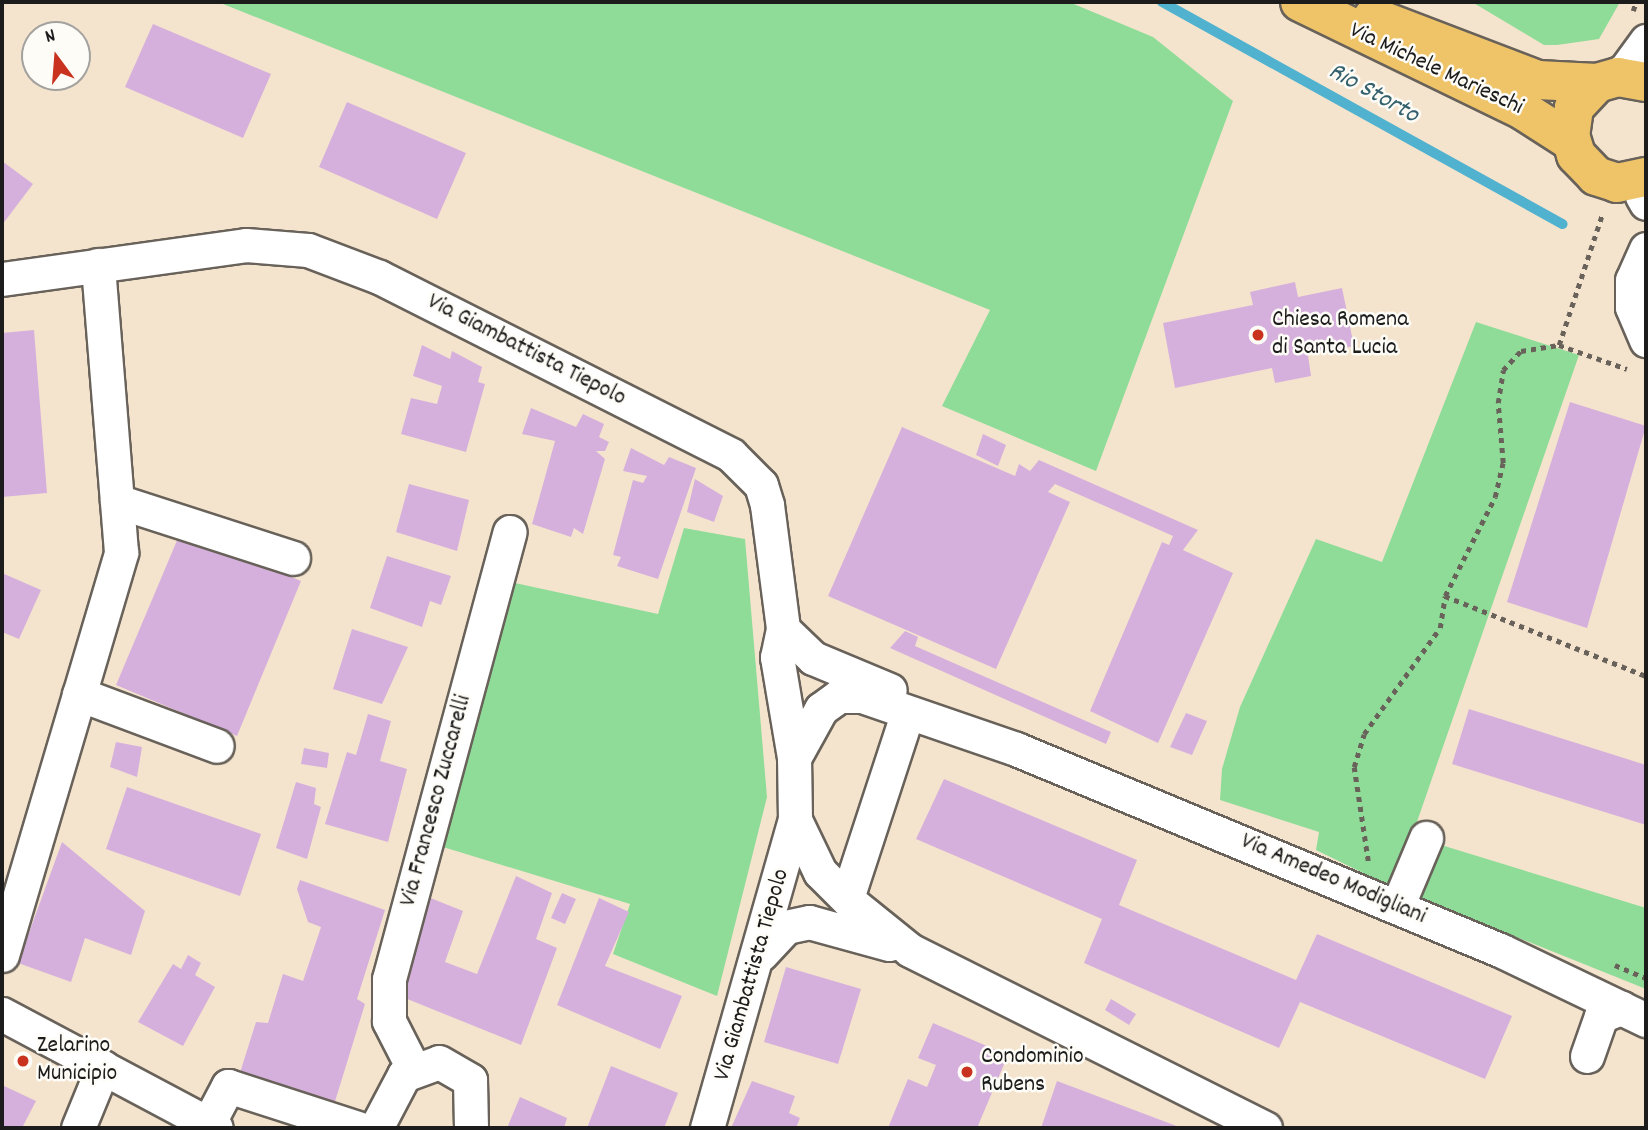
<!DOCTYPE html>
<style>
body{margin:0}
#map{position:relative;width:1648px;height:1130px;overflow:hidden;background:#f5e4cd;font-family:Dekko,sans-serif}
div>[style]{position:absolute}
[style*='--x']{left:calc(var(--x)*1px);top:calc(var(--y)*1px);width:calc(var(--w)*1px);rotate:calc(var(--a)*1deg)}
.green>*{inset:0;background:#8fdc99}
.stream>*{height:10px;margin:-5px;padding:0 5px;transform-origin:5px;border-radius:5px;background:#50b2cf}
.building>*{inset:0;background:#d6b0dc}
.path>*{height:4.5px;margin-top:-2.25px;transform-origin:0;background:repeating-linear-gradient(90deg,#68625a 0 5px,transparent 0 10px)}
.roads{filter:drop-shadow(2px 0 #68625a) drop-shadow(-2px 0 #68625a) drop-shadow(0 2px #68625a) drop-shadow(0 -2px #68625a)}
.minor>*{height:33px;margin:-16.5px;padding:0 16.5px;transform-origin:16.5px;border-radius:16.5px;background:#fff}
.major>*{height:38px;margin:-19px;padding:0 19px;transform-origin:19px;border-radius:19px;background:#efc469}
.dots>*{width:19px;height:19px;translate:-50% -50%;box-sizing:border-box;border:4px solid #fdfcf7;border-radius:50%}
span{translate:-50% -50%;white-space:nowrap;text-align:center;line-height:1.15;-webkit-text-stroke:5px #fdfcf7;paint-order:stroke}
.street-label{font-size:24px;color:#1c1c1c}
.poi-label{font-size:24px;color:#1c1c1c}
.left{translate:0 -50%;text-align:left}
.water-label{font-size:26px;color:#33606d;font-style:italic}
.frame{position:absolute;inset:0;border:4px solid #1c1c1c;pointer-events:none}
.north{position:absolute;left:21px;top:21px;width:70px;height:70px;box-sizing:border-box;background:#fdfcf7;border:2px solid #a3a29f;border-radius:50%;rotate:344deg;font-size:19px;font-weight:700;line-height:28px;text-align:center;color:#1c1c1c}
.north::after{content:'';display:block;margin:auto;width:24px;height:32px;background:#c8321e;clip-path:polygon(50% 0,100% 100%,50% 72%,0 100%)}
</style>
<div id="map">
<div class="green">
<div style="clip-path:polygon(218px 2px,1069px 2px,1153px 37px,1233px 101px,1096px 471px,942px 406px,990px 310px)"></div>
<div style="clip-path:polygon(1472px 2px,1620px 2px,1599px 39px,1557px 45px,1544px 45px)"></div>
<div style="clip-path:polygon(1476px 322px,1579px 355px,1394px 888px,1316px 850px,1319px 832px,1220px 800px,1222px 769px,1240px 707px,1316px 539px,1382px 562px)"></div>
<div style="clip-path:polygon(684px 528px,745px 539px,767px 797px,717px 996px,613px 954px,630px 904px,430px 843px,496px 579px,658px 614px)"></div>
<div style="clip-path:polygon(1438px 844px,1646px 908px,1646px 989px,1414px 896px)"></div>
</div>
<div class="stream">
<div style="--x:1162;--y:2;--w:458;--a:29"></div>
</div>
<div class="building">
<div style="clip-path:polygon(153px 24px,271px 74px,243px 138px,125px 87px)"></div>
<div style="clip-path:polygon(347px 102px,466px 153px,437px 219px,319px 167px)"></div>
<div style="clip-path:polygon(2px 161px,33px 184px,2px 225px)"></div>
<div style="clip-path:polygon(1295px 282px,1298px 297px,1342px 288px,1354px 346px,1308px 355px,1311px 376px,1275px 383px,1272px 368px,1175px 388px,1163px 323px,1253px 305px,1250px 292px)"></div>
<div style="clip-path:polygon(34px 330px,47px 493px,2px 497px,2px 333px)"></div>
<div style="clip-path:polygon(422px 345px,450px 359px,452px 351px,482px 367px,478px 382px,485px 384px,466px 452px,401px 434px,411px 398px,437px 404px,442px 386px,413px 376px)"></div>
<div style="clip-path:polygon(1570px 402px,1646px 426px,1587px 628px,1507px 602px)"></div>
<div style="clip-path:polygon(531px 408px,576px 427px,583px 414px,604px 424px,599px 437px,609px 442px,605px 451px,596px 451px,605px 459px,583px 534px,574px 528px,571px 537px,532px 524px,555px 441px,522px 434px)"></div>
<div style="clip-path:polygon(902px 427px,1015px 476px,1019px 464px,1030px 471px,1039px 460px,1198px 530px,1183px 550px,1233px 573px,1158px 743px,1090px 711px,1162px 542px,1169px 545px,1173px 536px,1055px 484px,1048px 492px,1070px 502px,996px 669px,828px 596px)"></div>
<div style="clip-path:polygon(983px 434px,1006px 445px,998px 466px,976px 455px)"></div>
<div style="clip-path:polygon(631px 448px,664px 465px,669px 457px,696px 468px,658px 579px,617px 566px,621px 557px,613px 555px,633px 480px,643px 483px,647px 476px,623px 471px)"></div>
<div style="clip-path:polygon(695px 479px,723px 496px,714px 522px,687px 512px)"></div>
<div style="clip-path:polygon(409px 484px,469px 500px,457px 551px,396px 532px)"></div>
<div style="clip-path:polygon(181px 531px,301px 581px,237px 736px,116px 685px)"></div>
<div style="clip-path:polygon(387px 556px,451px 576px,441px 605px,430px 601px,422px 627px,370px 608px)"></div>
<div style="clip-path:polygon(2px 573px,41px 590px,19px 639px,2px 632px)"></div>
<div style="clip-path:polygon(352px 629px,408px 647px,382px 704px,333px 689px)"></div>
<div style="clip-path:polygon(905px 631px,918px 637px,915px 646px,1111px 732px,1106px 744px,890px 648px)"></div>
<div style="clip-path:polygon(1469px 709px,1646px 765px,1646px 825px,1452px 764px)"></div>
<div style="clip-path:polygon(1186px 713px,1207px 721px,1192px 755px,1170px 747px)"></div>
<div style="clip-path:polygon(368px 714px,391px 721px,380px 761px,407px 769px,388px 842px,325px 824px,347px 752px,356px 755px)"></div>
<div style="clip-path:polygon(116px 742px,142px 747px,137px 777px,110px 767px)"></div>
<div style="clip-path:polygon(304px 748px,329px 753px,327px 768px,301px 764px)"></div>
<div style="clip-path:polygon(944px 779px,1137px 860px,1119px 905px,1296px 980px,1317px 934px,1512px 1016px,1485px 1079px,1300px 1002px,1279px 1048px,1084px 963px,1102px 919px,916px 839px)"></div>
<div style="clip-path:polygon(296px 782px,316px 788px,314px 804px,321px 807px,307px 859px,276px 848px)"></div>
<div style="clip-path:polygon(127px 787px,261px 834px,240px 896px,106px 849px)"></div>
<div style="clip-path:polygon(62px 842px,145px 911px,131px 955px,85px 938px,71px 982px,18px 963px)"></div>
<div style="clip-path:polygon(516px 876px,552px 893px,536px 939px,557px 948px,521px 1045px,390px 992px,428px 897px,463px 911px,445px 962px,477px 974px)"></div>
<div style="clip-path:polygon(300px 880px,385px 910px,357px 999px,365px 1004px,333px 1108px,238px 1079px,256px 1022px,268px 1023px,283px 974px,303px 981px,321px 927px,308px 922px,297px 889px)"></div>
<div style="clip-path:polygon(562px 893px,576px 899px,565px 924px,551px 918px)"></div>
<div style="clip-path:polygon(599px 898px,629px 912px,605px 966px,682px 996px,660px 1049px,557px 1005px)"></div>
<div style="clip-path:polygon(188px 955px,201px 963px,195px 975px,215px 987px,183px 1046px,138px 1022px,173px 964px,181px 969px)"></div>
<div style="clip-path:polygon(786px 967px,861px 989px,838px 1064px,764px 1042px)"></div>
<div style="clip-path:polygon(1111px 999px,1136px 1014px,1129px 1025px,1105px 1010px)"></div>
<div style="clip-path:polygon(933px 1023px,1008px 1055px,977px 1128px,888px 1128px,908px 1079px,927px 1087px,936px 1065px,918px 1058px)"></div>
<div style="clip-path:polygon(611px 1066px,678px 1093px,664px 1128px,587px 1128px)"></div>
<div style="clip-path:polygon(752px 1081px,795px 1096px,789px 1113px,800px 1118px,796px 1128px,731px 1128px)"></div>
<div style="clip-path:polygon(1057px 1081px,1182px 1128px,1041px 1128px)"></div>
<div style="clip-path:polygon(2px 1085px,36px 1101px,22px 1128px,2px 1128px)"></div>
<div style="clip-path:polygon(520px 1097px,567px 1118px,564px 1128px,507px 1128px)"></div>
</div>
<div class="path">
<div style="--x:1633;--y:11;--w:9;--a:-72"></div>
<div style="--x:1559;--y:345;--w:137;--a:-71.7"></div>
<div style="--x:1445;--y:596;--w:216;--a:21.7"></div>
<div style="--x:1368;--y:861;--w:95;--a:-98.5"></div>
<div style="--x:1354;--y:767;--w:34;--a:-73"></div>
<div style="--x:1364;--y:734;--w:130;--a:-54.4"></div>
<div style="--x:1440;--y:628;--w:32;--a:-81"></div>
<div style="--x:1445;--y:596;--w:111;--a:-63.2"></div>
<div style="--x:1495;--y:497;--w:35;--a:-77"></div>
<div style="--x:1503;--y:463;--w:60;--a:-94.8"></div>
<div style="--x:1498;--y:403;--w:33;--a:-81"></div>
<div style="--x:1503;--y:370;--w:26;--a:-47"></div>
<div style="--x:1521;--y:351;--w:38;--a:-9"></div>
<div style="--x:1559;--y:345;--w:72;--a:19.4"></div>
<div style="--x:1615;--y:965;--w:34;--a:23"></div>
</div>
<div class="roads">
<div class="minor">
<div style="--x:1610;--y:78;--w:17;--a:-28"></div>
<div style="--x:1625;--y:70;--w:36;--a:-54"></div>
<div style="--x:1642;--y:196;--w:8;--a:60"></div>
<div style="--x:1646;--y:249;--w:34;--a:114"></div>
<div style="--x:1632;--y:280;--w:27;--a:90"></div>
<div style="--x:1632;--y:307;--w:36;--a:67"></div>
<div style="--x:2;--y:279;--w:246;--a:-7.9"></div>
<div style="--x:246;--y:245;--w:62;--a:4.6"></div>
<div style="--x:308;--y:250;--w:76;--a:20.8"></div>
<div style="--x:379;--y:277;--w:394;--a:26.8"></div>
<div style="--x:731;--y:455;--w:42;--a:45"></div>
<div style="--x:761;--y:485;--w:21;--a:73"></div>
<div style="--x:767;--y:505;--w:125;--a:82.6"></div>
<div style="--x:783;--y:629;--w:29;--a:102"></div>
<div style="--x:777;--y:657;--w:102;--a:80.4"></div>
<div style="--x:117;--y:501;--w:185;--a:17.9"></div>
<div style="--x:783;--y:629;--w:42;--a:44"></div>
<div style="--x:813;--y:658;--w:83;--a:22.6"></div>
<div style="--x:79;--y:694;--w:147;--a:20.6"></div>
<div style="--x:847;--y:898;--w:194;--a:-71.9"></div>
<div style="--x:1397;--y:907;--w:75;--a:-67.2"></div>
<div style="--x:761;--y:954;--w:37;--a:-47"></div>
<div style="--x:786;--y:927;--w:24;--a:-12"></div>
<div style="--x:809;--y:922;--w:83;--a:15.4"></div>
<div style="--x:2;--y:955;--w:420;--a:-73.5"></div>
<div style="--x:121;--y:552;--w:288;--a:-94.6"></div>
<div style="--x:2;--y:1014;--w:242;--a:28"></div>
<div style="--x:1587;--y:1056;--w:42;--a:-70.7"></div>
<div style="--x:1601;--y:1016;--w:22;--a:-22"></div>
<div style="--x:413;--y:1068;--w:53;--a:-117.1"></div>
<div style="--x:389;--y:1021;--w:42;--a:-90"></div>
<div style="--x:389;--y:979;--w:463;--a:-74.9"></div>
<div style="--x:208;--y:1124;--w:43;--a:-62.2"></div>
<div style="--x:228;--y:1086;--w:137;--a:17.9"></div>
<div style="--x:78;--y:1128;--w:66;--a:-67.7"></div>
<div style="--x:376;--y:1128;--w:60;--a:-62.2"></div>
<div style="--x:404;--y:1075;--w:37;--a:-20"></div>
<div style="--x:439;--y:1062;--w:36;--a:30"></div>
<div style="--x:470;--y:1080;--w:48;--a:88.8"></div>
<div style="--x:707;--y:1128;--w:320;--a:-74.1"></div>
<div style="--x:1265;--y:1128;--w:397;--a:-153.4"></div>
<div style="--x:910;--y:950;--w:78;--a:-141.2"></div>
<div style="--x:849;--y:901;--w:41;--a:-135"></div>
<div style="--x:820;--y:872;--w:58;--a:-115.7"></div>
<div style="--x:795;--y:820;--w:62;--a:-90.9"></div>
<div style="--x:794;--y:758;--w:56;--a:-61.1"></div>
<div style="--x:821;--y:709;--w:22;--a:-36"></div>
<div style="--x:839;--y:696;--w:23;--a:0"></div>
<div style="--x:862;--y:696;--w:163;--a:19"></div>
<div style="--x:1016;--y:749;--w:526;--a:22.57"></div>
<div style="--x:1502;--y:951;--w:160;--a:25.6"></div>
</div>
<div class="major">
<div style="--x:1300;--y:2;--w:249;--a:25.9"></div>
<div style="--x:1524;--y:111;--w:56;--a:32.6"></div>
<div style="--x:1373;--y:17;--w:177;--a:20.9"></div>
<div style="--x:1538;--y:80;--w:59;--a:2.9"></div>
<div style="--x:1646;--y:82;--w:28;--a:-170"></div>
<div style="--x:1618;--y:77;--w:22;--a:164"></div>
<div style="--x:1597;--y:83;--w:34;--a:133"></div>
<div style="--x:1574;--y:108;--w:27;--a:98"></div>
<div style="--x:1570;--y:135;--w:21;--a:73"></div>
<div style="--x:1576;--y:155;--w:29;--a:46"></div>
<div style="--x:1596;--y:176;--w:22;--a:18"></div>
<div style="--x:1617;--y:183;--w:30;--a:-12"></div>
</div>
</div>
<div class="dots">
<div style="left:1258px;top:335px;background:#c8321e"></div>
<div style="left:23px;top:1061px;background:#c8321e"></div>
<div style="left:967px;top:1072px;background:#c8321e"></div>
</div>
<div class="street-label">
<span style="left:1436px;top:70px;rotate:25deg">Via Michele Marieschi</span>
<span style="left:526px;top:351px;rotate:27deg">Via Giambattista Tiepolo</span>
<span style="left:437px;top:801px;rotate:-75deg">Via Francesco Zuccarelli</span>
<span style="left:1333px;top:880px;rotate:23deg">Via Amedeo Modigliani</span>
<span style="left:753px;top:975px;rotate:-74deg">Via Giambattista Tiepolo</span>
</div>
<div class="poi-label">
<span class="left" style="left:1272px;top:335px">Chiesa Romena<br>di Santa Lucia</span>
<span class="left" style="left:37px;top:1061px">Zelarino<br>Municipio</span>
<span class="left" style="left:981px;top:1072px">Condominio<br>Rubens</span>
</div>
<div class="water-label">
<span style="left:1373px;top:94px;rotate:29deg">Rio Storto</span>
</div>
<div class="frame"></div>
<div class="north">N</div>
</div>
